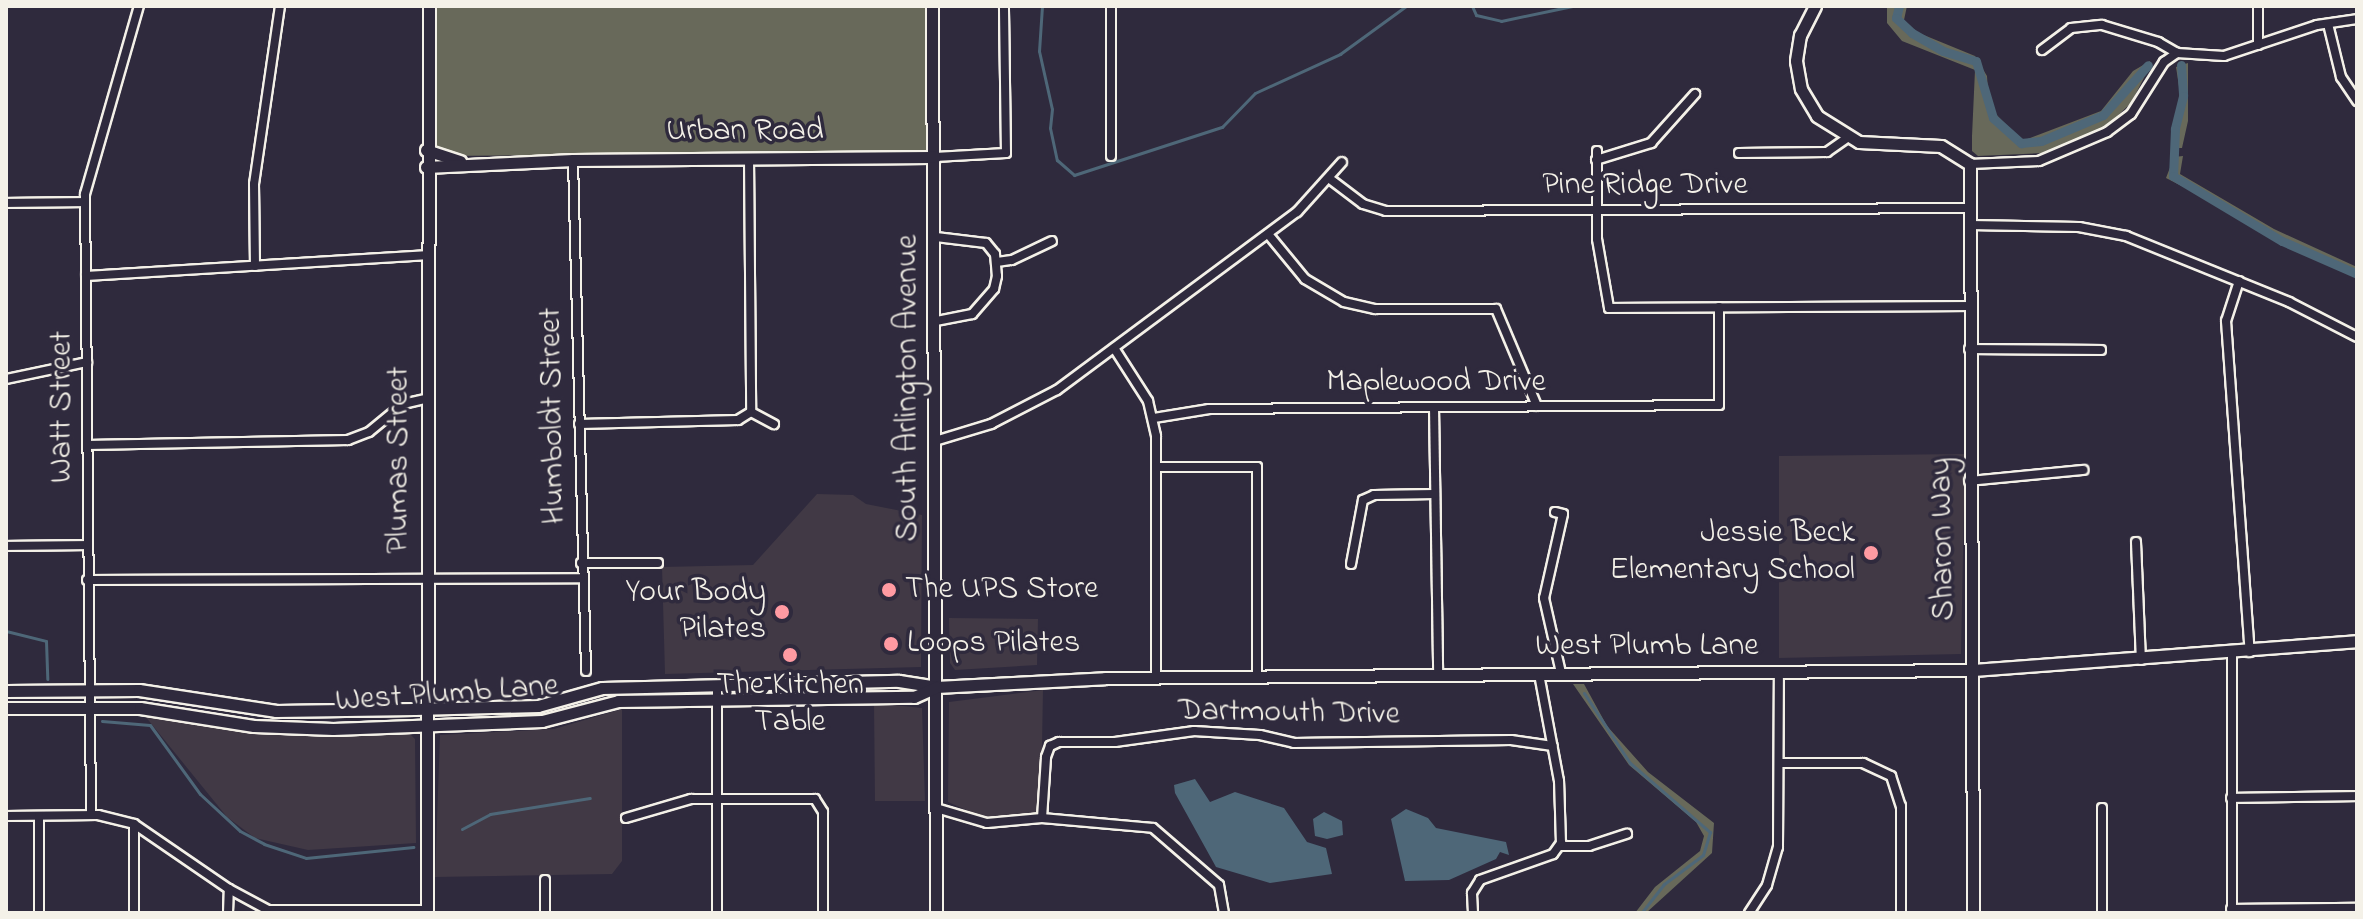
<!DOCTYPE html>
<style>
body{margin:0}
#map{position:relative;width:2363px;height:919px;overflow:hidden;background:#2f2a3d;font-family:"Indie Flower",sans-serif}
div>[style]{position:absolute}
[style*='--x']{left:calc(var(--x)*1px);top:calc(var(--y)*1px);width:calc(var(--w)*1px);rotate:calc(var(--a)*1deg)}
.built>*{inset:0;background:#413945}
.green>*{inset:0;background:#68695a}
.water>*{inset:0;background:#4e6778}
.stream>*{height:3px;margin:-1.5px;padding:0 1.5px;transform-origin:1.5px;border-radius:1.5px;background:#4e6778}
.canal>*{height:9px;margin:-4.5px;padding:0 4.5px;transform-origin:4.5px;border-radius:4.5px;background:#4e6778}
.roads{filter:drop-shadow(2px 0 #f4f1e8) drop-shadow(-2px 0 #f4f1e8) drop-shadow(0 2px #f4f1e8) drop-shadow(0 -2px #f4f1e8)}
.street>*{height:8px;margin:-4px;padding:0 4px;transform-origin:4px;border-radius:4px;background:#2f2a3d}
.secondary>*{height:11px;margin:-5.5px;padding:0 5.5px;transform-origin:5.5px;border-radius:5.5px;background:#2f2a3d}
.dots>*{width:22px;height:22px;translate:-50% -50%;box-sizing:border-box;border:4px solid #2f2a3d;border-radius:50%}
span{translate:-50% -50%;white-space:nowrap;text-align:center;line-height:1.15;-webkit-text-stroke:7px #2f2a3d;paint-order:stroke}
.street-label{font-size:32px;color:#f4f1e8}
.poi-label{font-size:32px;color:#f4f1e8}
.right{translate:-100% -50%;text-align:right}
.left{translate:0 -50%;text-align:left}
.frame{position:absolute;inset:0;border:8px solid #f4f1e8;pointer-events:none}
</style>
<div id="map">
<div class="built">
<div style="clip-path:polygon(1965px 454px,1961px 654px,1779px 658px,1779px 456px)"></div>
<div style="clip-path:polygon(817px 494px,853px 495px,866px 504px,922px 515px,921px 667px,665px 674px,662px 567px,753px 565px)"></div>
<div style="clip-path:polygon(949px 618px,1038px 619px,1037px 665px,955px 670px,950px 663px)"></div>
<div style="clip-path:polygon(1043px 690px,1041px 802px,1035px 813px,989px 820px,948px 802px,949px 702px)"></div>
<div style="clip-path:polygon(874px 703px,922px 708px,925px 801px,875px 801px)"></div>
<div style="clip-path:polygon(622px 709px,622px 861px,612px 874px,435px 877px,440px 735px,554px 729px)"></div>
<div style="clip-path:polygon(145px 716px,273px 735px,410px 734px,415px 739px,416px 843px,308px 850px,255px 838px,227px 817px)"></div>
</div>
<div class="green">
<div style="clip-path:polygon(435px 6px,928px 6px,929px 153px,435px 156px)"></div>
<div style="clip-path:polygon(1887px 6px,1907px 6px,1904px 20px,1914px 31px,1975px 56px,1987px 76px,1989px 107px,2022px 141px,2101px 111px,2133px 71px,2150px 61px,2150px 66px,2131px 103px,2107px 126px,2042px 153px,1978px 156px,1972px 151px,1972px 136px,1975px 70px,1902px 41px,1887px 23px)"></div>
<div style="clip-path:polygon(2188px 63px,2188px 121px,2182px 148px,2171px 148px,2181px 99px,2176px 67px)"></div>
<div style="clip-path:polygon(2183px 156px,2180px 174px,2274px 229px,2357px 267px,2357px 276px,2166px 178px,2174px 157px)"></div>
<div style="clip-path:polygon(1573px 684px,1584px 684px,1607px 726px,1648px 772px,1714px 823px,1712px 853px,1646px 913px,1635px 913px,1655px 887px,1700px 851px,1704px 836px,1696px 822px,1629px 765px)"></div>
</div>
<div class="water">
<div style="clip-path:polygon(1195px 779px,1210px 802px,1235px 792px,1284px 808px,1307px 842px,1326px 848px,1332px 874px,1270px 883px,1216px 867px,1175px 793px,1174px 785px)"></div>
<div style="clip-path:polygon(1406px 809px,1428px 818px,1436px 828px,1506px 842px,1509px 855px,1500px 852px,1496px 859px,1449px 880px,1405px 881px,1391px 819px)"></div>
<div style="clip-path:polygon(1324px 812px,1342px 821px,1343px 835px,1327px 839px,1315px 836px,1313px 819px)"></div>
</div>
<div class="stream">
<div style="--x:1042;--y:6;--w:45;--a:93.8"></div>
<div style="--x:1039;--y:51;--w:59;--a:77.4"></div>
<div style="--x:1052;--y:109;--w:19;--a:96"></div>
<div style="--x:1050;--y:128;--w:33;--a:78"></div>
<div style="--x:1057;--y:160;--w:23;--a:41"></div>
<div style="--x:1074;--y:175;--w:156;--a:-18"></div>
<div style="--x:1222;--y:127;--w:47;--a:-45.9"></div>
<div style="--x:1255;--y:93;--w:94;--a:-24.6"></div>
<div style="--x:1340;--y:54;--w:82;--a:-36"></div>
<div style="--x:1472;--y:6;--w:10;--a:66"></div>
<div style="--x:1476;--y:15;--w:26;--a:13"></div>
<div style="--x:1501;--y:21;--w:73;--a:-11.9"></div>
<div style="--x:6;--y:631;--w:41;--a:14"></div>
<div style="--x:46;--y:641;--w:38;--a:88"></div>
<div style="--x:1584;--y:693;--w:84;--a:56.7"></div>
<div style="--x:1630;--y:763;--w:106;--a:40.8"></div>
<div style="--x:1710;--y:832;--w:24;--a:107"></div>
<div style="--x:1703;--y:855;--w:49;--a:143.4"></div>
<div style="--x:1664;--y:884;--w:37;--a:128"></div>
<div style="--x:102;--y:721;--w:48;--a:4.8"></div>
<div style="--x:150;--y:725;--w:85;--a:54.1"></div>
<div style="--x:200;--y:794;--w:54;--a:42.8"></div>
<div style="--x:240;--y:831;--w:27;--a:28"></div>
<div style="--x:264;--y:844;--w:44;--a:18.4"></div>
<div style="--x:306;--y:858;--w:108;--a:-5.9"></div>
<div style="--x:462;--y:829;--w:32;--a:-28"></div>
<div style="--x:490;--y:814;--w:101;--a:-9.1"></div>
</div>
<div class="canal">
<div style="--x:1899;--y:6;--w:12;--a:104"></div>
<div style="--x:1896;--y:18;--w:22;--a:43"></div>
<div style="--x:1912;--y:33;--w:36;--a:30"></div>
<div style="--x:1943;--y:51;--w:34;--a:17"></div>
<div style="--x:1976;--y:61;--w:59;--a:73.4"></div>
<div style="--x:1993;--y:118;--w:38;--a:42"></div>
<div style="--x:2021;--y:143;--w:20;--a:-6"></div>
<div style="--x:2041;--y:141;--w:67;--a:-22.8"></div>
<div style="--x:2103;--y:115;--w:67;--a:-48"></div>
<div style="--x:2181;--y:65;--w:31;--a:86"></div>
<div style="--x:2183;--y:96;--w:34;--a:104"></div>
<div style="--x:2175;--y:129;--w:47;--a:92.4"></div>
<div style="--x:2173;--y:176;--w:127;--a:30.8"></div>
<div style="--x:2282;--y:241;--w:82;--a:23.7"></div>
</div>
<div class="roads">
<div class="street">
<div style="--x:2258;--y:6;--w:39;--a:90"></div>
<div style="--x:2328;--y:24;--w:55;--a:76.2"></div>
<div style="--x:2341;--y:77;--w:29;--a:56"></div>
<div style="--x:2042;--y:50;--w:36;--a:-37"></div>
<div style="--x:2071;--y:28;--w:31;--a:-6"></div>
<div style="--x:2102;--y:25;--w:59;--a:16.9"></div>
<div style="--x:2158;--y:42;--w:22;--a:30"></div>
<div style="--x:1597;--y:151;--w:88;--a:90"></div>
<div style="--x:1597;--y:239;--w:70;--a:80.1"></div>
<div style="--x:1609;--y:308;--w:360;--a:-0.3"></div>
<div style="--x:1739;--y:153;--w:88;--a:-0.7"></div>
<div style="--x:1827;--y:152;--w:24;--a:-35"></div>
<div style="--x:1111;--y:156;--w:150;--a:-90"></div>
<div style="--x:935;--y:157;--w:71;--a:-3.2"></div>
<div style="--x:1006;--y:153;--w:147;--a:-90.8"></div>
<div style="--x:749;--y:158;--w:254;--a:89.5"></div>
<div style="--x:573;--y:160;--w:511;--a:88.54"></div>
<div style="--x:1596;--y:160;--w:58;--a:-17.2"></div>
<div style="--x:1651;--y:143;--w:66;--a:-48.1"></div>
<div style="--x:1970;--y:164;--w:69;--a:-2.5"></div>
<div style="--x:2039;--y:161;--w:74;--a:-23.1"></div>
<div style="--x:2107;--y:132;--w:30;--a:-37"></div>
<div style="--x:2131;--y:114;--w:62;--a:-57.6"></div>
<div style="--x:2164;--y:62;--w:16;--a:-35"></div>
<div style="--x:2177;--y:53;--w:47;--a:3.7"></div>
<div style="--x:2224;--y:56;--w:98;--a:-18.4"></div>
<div style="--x:2317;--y:25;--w:40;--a:-8.5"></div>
<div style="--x:1330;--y:179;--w:41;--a:37.1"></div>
<div style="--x:1363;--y:204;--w:24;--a:17"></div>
<div style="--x:1386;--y:211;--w:584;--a:-0.29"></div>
<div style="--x:6;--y:203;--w:79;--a:-0.7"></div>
<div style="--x:1970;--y:225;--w:109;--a:1.1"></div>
<div style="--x:2079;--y:227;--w:48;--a:10.8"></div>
<div style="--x:2126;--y:236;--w:176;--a:22"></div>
<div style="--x:2289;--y:302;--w:76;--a:27.2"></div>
<div style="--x:1268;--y:234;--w:58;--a:50.6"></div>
<div style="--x:1305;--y:279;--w:45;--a:30.5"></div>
<div style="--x:1344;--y:302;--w:32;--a:13"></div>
<div style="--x:1375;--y:309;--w:121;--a:0"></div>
<div style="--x:1496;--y:309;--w:105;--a:67.1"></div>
<div style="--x:936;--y:237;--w:50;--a:6.8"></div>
<div style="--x:986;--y:243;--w:14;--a:51"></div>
<div style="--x:995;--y:254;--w:22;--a:85"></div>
<div style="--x:997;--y:276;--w:13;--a:103"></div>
<div style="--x:994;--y:289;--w:33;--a:131"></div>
<div style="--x:972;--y:314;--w:37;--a:169"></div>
<div style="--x:997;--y:262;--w:15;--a:-8"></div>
<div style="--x:1012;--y:260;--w:44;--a:-25.4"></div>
<div style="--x:255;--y:266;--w:82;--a:-90.7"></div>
<div style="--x:254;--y:184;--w:180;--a:-81.7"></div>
<div style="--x:86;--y:276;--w:340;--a:-3.5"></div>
<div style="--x:2239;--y:281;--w:42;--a:108"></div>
<div style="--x:2226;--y:321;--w:332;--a:85.9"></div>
<div style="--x:1114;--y:348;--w:63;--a:57.3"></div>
<div style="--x:1148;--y:401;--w:36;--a:77"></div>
<div style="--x:1156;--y:436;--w:241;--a:90"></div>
<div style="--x:1969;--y:349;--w:132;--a:0.4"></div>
<div style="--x:6;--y:379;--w:83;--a:-11.9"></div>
<div style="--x:1434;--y:407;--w:267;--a:89.1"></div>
<div style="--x:751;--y:412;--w:26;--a:28"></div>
<div style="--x:1154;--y:418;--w:56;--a:-9.3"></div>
<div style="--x:1209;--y:409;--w:510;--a:-0.45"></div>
<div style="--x:1719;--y:405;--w:98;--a:-90"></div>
<div style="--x:579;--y:424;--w:159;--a:-1.4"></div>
<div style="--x:738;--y:420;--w:15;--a:-32"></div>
<div style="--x:935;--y:441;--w:59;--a:-16.9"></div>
<div style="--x:991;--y:424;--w:74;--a:-27.3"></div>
<div style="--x:1057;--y:390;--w:299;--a:-36.6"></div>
<div style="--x:1297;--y:212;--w:67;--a:-48"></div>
<div style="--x:87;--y:445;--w:261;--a:-1.1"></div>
<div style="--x:348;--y:440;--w:22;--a:-21"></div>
<div style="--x:369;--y:432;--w:44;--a:-39.5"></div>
<div style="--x:403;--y:404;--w:23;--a:-13"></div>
<div style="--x:1156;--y:467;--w:101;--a:0"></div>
<div style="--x:1257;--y:467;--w:209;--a:90"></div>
<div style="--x:1969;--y:481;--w:115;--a:-5.5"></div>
<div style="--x:1555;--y:512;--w:8;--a:14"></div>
<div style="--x:1563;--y:514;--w:86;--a:102.7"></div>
<div style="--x:1544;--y:598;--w:77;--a:77.2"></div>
<div style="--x:2136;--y:542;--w:118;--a:87.6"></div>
<div style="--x:6;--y:546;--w:81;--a:-0.7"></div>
<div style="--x:581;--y:563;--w:77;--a:0"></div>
<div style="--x:1351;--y:564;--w:65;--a:-79.4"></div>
<div style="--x:1363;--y:500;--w:12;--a:-24"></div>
<div style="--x:1374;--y:495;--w:61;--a:-0.9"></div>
<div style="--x:87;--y:580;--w:494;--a:-0.2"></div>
<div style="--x:717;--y:685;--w:228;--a:90"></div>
<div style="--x:1779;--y:763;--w:84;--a:0"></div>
<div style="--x:1863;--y:763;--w:31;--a:25"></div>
<div style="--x:1891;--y:776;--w:32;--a:72"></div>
<div style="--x:1901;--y:806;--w:107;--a:90"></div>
<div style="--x:2231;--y:798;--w:126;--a:-0.9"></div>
<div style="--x:936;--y:808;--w:53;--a:16.4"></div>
<div style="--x:987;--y:823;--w:55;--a:-5.2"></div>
<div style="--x:1042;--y:818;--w:111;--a:5.1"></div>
<div style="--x:1153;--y:828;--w:87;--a:40.8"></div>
<div style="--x:1219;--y:885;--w:28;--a:80"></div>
<div style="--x:91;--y:815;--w:621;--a:-90.55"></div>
<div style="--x:85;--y:194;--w:196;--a:-74"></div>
<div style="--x:6;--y:816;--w:92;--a:-0.6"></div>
<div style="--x:98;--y:815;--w:37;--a:14"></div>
<div style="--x:134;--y:824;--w:115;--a:34.4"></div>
<div style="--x:229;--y:889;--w:44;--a:28.3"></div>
<div style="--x:268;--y:910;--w:159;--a:0"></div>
<div style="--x:39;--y:816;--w:97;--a:90"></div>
<div style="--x:626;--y:818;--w:68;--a:-16.3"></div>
<div style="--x:691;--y:799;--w:124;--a:0"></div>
<div style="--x:815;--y:799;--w:15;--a:58"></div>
<div style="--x:823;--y:812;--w:101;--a:90"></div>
<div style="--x:1042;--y:818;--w:61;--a:-86.2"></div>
<div style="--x:1046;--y:757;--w:12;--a:-70"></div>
<div style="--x:1050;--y:746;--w:10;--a:-24"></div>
<div style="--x:1059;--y:742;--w:56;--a:0"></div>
<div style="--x:1115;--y:742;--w:80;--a:-7.9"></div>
<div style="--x:1194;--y:731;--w:66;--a:3.5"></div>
<div style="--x:1260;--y:735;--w:35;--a:13"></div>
<div style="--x:1294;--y:743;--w:217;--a:-0.8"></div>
<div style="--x:1511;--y:740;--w:42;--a:8.1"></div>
<div style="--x:134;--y:824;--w:89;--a:90"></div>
<div style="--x:1560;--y:846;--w:29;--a:0"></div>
<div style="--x:1589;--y:846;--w:40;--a:-18"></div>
<div style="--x:2231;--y:909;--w:126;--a:-0.5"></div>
<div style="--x:228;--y:913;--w:24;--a:-88"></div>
<div style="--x:545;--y:913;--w:33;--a:-90"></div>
<div style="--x:1473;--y:913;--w:20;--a:-93"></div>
<div style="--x:1472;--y:893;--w:15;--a:-58"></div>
<div style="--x:1480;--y:880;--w:77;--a:-19.6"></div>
<div style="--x:1553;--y:854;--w:14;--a:-54"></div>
<div style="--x:1561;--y:843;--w:62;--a:-91.8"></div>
<div style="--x:1559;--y:781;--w:109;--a:-100.6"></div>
<div style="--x:1749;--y:913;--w:33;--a:-57"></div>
<div style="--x:1767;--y:885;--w:40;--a:-74"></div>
<div style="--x:1778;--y:847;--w:175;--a:-89.7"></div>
<div style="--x:2102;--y:913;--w:105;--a:-90"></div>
<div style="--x:2232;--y:913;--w:259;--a:-90"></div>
</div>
<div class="secondary">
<div style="--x:932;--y:6;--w:907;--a:89.75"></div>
<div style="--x:1815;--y:6;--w:33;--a:117"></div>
<div style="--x:1800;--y:35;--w:26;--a:99"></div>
<div style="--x:1796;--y:61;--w:28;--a:80"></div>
<div style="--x:1801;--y:89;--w:31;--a:59"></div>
<div style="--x:1817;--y:116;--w:49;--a:31.8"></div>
<div style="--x:1859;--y:142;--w:82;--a:2.8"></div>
<div style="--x:1941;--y:146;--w:34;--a:32"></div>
<div style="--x:1970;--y:164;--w:749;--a:89.77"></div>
<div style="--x:426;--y:150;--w:36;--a:18"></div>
<div style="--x:426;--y:167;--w:147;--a:-2.7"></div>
<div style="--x:573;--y:160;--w:362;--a:-0.5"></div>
<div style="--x:6;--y:691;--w:133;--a:-0.4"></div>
<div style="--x:139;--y:690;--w:139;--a:8.7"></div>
<div style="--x:276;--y:711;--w:138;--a:-0.8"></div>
<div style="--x:414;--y:709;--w:124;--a:-1.4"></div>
<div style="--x:538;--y:706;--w:66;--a:-15.7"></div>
<div style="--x:602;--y:688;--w:43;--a:-1.3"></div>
<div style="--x:645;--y:687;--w:254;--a:-1.4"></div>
<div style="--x:899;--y:681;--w:37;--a:9"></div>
<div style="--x:936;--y:687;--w:169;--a:-3"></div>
<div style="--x:1105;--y:678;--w:867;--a:-0.53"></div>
<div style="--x:1972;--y:670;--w:386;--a:-4.3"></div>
<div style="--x:6;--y:708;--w:134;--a:0"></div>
<div style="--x:140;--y:708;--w:115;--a:9"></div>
<div style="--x:254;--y:726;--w:79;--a:2.2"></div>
<div style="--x:333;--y:729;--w:209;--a:-2.2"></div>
<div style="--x:542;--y:721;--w:79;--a:-14.7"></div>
<div style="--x:618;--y:701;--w:296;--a:-0.8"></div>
<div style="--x:914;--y:697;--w:24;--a:-24"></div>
<div style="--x:427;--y:913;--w:907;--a:-89.87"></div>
</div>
</div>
<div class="dots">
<div style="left:1871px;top:553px;background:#ff9aa2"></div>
<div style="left:889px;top:590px;background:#ff9aa2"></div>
<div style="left:782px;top:612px;background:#ff9aa2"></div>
<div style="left:891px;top:644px;background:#ff9aa2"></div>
<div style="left:790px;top:655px;background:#ff9aa2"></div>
</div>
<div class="street-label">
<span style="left:745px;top:132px">Urban Road</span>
<span style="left:1645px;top:186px">Pine Ridge Drive</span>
<span style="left:1436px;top:383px">Maplewood Drive</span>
<span style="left:909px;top:388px;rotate:-90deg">South Arlington Avenue</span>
<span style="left:63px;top:407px;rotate:-90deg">Watt Street</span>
<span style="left:554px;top:416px;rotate:-91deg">Humboldt Street</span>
<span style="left:400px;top:460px;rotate:-90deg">Plumas Street</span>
<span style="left:1944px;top:539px;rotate:-91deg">Sharon Way</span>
<span style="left:1647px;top:647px">West Plumb Lane</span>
<span style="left:447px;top:695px;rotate:-4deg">West Plumb Lane</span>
<span style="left:1289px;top:714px;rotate:1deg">Dartmouth Drive</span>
</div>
<div class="poi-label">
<span class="right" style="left:1855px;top:553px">Jessie Beck<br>Elementary School</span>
<span class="left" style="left:905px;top:590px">The UPS Store</span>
<span class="right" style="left:766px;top:612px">Your Body<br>Pilates</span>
<span class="left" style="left:907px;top:644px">Loops Pilates</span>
<span style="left:790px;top:705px">The Kitchen<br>Table</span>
</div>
<div class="frame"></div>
</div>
